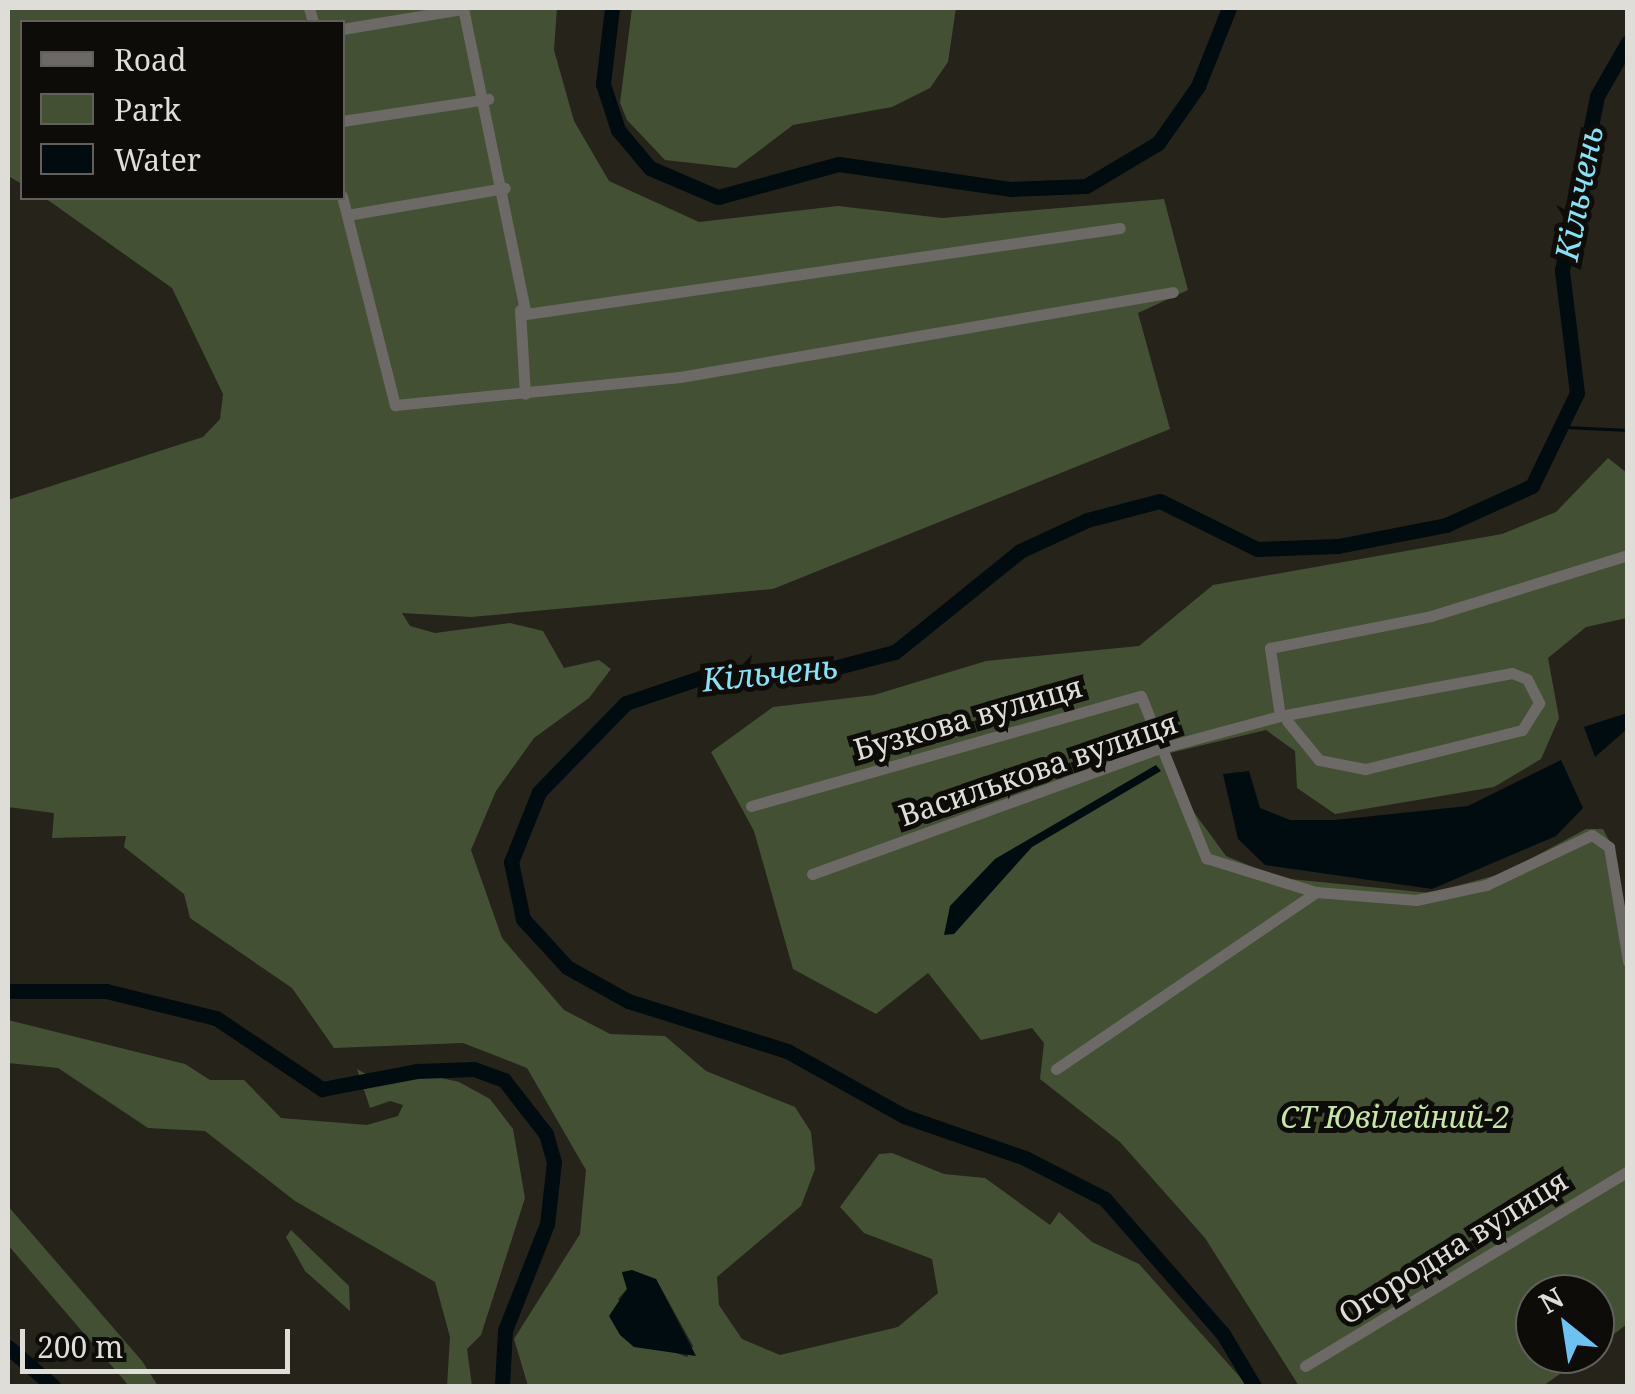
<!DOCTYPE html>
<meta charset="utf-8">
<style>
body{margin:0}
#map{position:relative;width:1635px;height:1394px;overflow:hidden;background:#26231b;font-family:"Noto Serif",serif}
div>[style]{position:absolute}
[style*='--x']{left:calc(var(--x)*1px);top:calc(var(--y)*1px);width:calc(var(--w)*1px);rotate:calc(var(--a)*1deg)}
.green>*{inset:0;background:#435034}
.water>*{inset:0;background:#000c0f}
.stream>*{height:2.5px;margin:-1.25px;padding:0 1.25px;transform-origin:1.25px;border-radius:1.25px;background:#000c0f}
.river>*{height:15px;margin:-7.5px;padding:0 7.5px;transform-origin:7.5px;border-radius:7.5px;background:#000c0f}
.minor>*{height:11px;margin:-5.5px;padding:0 5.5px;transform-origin:5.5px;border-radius:5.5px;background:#6d6966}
span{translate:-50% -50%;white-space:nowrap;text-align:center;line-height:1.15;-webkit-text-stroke:10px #0d0c09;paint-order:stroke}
.street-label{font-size:30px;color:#dfddd8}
.park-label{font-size:30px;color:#c7e6a3;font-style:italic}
.water-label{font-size:32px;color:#83e3f7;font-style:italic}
.frame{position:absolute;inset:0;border:10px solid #dfddd8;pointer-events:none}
.legend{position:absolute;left:20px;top:20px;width:325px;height:180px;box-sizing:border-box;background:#0d0c09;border:2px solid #61605c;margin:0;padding:12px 18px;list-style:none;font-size:30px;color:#dfddd8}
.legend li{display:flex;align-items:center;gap:20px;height:50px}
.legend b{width:50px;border:2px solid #61605c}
.north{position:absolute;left:1515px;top:1274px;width:100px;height:100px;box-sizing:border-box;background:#0d0c09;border:2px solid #61605c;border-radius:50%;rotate:330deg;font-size:28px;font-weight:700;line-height:40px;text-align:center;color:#dfddd8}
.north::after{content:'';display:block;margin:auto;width:35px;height:45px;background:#6cc3f2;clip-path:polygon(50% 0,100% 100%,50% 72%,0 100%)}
.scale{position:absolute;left:20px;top:1329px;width:270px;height:45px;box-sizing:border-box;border:5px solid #dfddd8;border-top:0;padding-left:12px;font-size:30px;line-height:35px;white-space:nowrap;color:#dfddd8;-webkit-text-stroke:8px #0d0c09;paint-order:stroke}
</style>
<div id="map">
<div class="green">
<div style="clip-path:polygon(evenodd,8px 8px,557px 8px,554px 50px,574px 121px,609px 181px,699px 222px,838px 206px,942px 218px,1164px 199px,1188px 290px,1138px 313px,1170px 429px,773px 589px,471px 617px,402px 613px,410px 626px,435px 633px,510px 623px,543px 631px,564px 668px,599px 660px,611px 669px,589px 698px,534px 738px,496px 791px,471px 850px,502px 938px,564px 1010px,610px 1034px,665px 1036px,706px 1071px,795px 1107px,811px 1132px,815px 1169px,801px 1206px,717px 1277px,719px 1305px,742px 1339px,780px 1355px,898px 1327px,938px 1293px,932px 1259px,864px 1233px,840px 1207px,879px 1154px,892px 1153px,944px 1174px,985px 1178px,1050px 1225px,1059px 1212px,1092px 1242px,1139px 1264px,1248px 1386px,528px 1386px,514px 1339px,580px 1234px,586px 1170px,527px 1068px,463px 1043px,334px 1048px,292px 988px,190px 918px,184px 894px,124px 847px,126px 836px,52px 838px,54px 813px,8px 807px,8px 500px,203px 437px,220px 419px,223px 394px,172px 288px,45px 198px,342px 198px,342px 22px,22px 22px,22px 184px,8px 176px,8px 8px,622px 1273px,656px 1279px,693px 1346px,687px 1357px,647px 1342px,618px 1299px,627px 1289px,622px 1273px)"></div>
<div style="clip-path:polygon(632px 8px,956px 8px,948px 62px,930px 88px,892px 107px,793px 125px,736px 168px,665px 160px,627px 120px,620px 103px)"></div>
<div style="clip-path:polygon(1608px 458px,1627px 473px,1627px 618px,1586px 627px,1548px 658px,1559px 718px,1541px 759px,1494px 787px,1335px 814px,1297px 788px,1295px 751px,1266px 730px,1170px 753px,1193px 811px,1226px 856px,1280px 878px,1430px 893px,1504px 873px,1586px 829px,1603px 829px,1611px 844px,1627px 933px,1627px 1324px,1595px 1349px,1595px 1294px,1535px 1294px,1535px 1354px,1588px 1354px,1543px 1386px,1299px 1386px,1205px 1238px,1120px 1142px,1040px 1079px,1044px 1043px,1032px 1028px,981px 1040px,928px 973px,876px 1014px,793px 969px,754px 831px,711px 752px,773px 707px,874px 695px,986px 661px,1139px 646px,1213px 585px,1502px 534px,1556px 512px)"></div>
<div style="clip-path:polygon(8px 1020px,185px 1064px,210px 1080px,244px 1080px,281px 1118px,367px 1125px,398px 1116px,403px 1105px,390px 1101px,370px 1108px,357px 1069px,384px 1084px,428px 1075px,459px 1082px,490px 1099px,513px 1129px,525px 1198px,481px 1335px,467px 1349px,472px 1386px,447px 1386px,450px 1337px,435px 1282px,295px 1201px,205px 1131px,148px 1128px,58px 1068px,8px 1063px)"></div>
<div style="clip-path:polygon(8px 1206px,142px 1361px,158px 1386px,129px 1386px,8px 1245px)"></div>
<div style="clip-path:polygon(291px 1230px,349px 1286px,350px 1311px,305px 1271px,286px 1237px)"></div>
</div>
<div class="water">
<div style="clip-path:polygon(1627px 713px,1627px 729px,1595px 757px,1584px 727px)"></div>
<div style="clip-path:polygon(1561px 760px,1583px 808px,1556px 836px,1432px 889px,1265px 865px,1238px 839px,1223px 774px,1249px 771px,1260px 808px,1290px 820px,1335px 820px,1468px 806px)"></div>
<div style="clip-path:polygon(1156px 765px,1161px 771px,1032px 847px,954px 934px,944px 935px,950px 906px,995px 859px)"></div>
<div style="clip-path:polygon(632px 1270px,656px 1279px,696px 1356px,634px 1347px,620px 1335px,609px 1316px,627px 1289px,622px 1272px)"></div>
</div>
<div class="stream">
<div style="--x:1565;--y:427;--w:63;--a:2.7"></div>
</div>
<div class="river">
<div style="--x:612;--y:8;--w:77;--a:96.8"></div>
<div style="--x:603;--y:84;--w:48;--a:71.9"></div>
<div style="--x:618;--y:130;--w:50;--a:49.9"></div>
<div style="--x:650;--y:168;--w:74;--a:23.1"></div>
<div style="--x:718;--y:197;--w:125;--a:-15.3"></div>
<div style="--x:839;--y:164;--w:174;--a:8.3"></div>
<div style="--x:1011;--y:189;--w:75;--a:-2.3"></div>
<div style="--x:1086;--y:186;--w:84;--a:-30.8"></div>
<div style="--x:1158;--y:143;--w:70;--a:-54.9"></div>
<div style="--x:1198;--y:86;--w:84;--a:-68.3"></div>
<div style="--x:8;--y:991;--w:98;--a:0"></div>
<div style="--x:106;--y:991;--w:113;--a:13.8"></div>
<div style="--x:216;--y:1018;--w:128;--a:33.8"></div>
<div style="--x:322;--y:1089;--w:96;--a:-10.8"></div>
<div style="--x:416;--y:1071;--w:58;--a:-2"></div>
<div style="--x:474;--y:1069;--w:32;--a:20"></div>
<div style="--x:504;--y:1080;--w:68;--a:52.1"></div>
<div style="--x:546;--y:1134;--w:29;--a:74"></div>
<div style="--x:554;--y:1162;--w:62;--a:96.4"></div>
<div style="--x:547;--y:1224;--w:114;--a:111.6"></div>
<div style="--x:505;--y:1330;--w:56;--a:93.1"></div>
<div style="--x:8;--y:1347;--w:60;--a:40.9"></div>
<div style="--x:1254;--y:1386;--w:61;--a:-120.8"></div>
<div style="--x:1223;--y:1334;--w:179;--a:-131.2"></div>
<div style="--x:1105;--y:1199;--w:90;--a:-152.9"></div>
<div style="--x:1025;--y:1158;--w:128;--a:-160.9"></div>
<div style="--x:904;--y:1116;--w:134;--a:-150.9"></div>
<div style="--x:787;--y:1051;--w:167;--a:-162.5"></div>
<div style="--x:628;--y:1001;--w:70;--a:-150.9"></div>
<div style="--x:567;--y:967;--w:65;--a:-132.5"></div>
<div style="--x:523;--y:919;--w:58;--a:-101.9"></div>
<div style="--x:511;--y:862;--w:75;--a:-68.2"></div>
<div style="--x:539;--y:792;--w:124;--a:-45.7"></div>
<div style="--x:626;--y:703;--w:96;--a:-18.8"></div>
<div style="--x:717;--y:672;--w:105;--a:-0.5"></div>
<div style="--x:822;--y:671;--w:75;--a:-14.6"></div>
<div style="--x:895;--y:652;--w:161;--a:-38.9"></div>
<div style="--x:1020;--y:551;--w:74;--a:-24.8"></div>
<div style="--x:1087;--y:520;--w:75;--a:-14.6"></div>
<div style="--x:1160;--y:501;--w:108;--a:26.3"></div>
<div style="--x:1257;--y:549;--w:81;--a:-2.1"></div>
<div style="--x:1338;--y:546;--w:110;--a:-11"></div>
<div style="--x:1446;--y:525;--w:94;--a:-24.4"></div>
<div style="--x:1532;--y:486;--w:103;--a:-64.2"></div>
<div style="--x:1577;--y:393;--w:124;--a:-97"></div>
<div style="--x:1562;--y:270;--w:177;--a:-78.6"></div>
<div style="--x:1597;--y:96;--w:62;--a:-60.1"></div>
</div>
<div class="minor">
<div style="--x:309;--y:8;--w:15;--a:74"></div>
<div style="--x:463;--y:8;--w:312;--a:78.4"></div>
<div style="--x:526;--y:314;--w:600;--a:-8.24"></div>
<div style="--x:342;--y:29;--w:123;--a:-9.4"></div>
<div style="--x:342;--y:121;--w:148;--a:-8.6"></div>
<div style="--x:342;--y:196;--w:216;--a:75.8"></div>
<div style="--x:395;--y:405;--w:286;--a:-5.6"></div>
<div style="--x:680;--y:377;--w:500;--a:-9.78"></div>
<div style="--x:347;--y:215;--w:160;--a:-9.7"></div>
<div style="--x:520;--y:310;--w:84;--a:86.6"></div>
<div style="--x:1280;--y:716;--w:236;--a:-10.5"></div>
<div style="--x:1512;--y:673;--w:16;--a:22"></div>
<div style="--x:1527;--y:679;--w:27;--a:63"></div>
<div style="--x:1539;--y:703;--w:32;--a:122"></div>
<div style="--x:1522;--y:730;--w:162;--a:166"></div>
<div style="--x:1365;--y:769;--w:47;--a:-168.9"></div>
<div style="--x:1319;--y:760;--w:50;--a:-129.4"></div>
<div style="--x:1280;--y:716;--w:69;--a:-98.4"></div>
<div style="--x:1270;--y:648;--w:164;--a:-11.2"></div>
<div style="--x:1431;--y:616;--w:206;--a:-17.2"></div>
<div style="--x:751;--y:806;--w:405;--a:-15.8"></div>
<div style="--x:1141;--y:696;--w:175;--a:68.1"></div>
<div style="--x:1206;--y:858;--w:115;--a:17.2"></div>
<div style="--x:1316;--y:892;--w:100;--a:4.6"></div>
<div style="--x:1416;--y:900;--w:72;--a:-12.1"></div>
<div style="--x:1486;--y:885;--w:117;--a:-25.3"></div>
<div style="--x:1592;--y:835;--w:21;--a:35"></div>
<div style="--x:1609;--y:847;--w:116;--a:80.5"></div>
<div style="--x:812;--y:874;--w:364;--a:-19.9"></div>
<div style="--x:1154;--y:750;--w:131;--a:-15.1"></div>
<div style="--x:1056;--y:1069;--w:315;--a:-34.2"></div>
<div style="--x:1305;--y:1366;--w:377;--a:-31.1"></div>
</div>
<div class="street-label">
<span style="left:968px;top:718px;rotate:-16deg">Бузкова вулиця</span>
<span style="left:1038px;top:769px;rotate:-19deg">Василькова вулиця</span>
<span style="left:1453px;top:1247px;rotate:-32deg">Огородна вулиця</span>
</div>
<div class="park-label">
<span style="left:1395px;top:1117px">СT Ювілейний-2</span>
</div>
<div class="water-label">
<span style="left:1579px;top:193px;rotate:-79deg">Кільчень</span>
<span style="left:770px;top:673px;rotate:-6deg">Кільчень</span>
</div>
<div class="frame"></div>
<ul class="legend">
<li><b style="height:12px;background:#6d6966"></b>Road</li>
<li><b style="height:28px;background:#435034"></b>Park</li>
<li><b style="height:28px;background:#000c0f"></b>Water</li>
</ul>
<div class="north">N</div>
<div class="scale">200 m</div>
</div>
